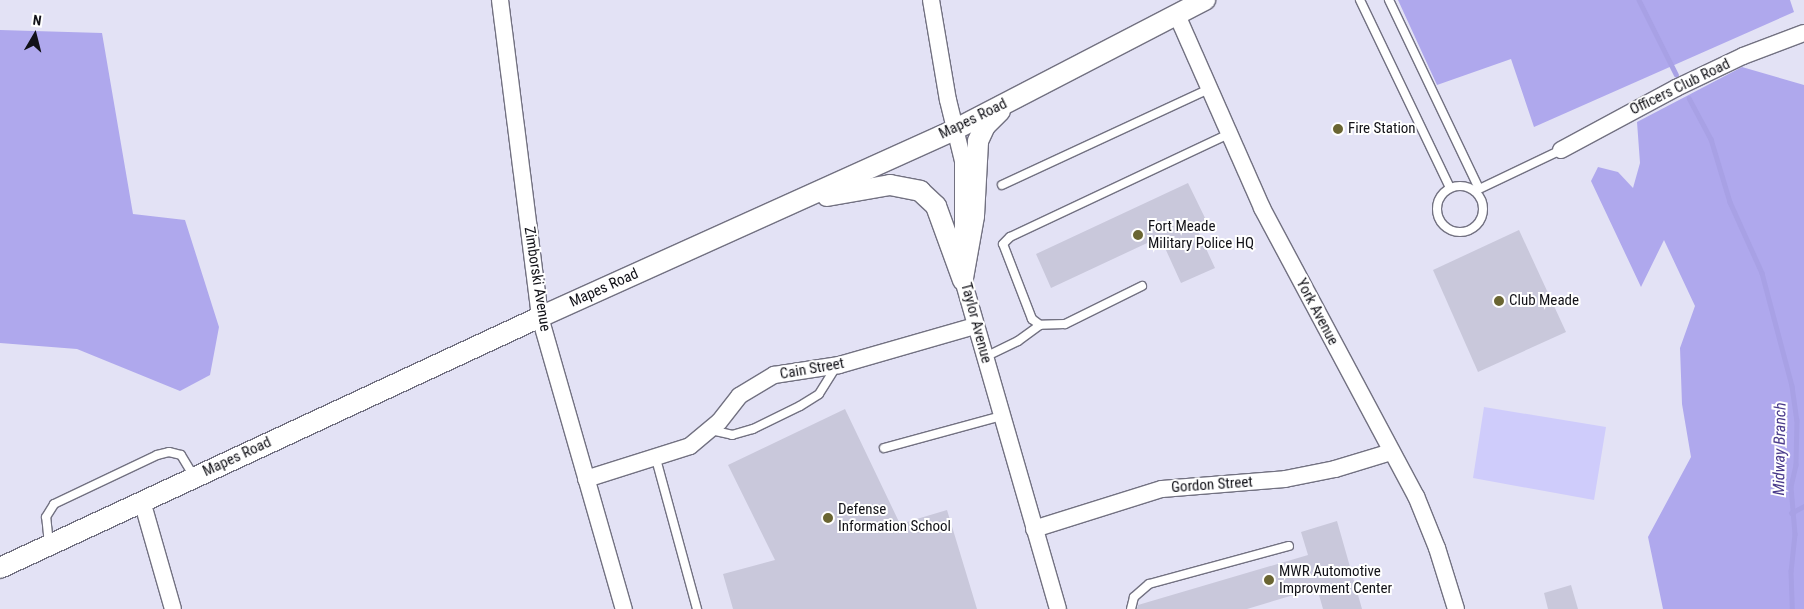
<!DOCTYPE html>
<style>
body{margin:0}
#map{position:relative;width:1804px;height:609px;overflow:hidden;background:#e3e2f5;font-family:"Roboto Condensed",sans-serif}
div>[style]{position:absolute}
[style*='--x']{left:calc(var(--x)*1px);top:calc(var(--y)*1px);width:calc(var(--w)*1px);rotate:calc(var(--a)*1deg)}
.green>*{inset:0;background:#cfccfb}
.forest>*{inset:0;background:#afa8ed}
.stream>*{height:4.5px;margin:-2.25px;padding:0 2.25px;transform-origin:2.25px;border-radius:2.25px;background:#a8a1e5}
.building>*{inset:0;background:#c9c8db}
.roads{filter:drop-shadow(1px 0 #727181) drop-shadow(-1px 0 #727181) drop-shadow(0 1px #727181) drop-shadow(0 -1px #727181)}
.service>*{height:8px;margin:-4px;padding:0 4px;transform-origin:4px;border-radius:4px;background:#fff}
.service>.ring{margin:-4px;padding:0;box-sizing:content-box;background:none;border:8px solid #fff;border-radius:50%}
.minor>*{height:16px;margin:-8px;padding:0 8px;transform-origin:8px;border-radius:8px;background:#fff}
.tertiary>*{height:20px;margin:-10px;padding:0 10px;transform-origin:10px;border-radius:10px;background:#fff}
.dots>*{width:14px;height:14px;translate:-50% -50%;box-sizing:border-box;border:2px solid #fff;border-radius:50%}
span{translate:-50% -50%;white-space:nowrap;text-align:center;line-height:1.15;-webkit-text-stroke:4px #fff;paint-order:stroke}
.street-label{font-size:15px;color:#121218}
.poi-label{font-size:15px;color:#121218}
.left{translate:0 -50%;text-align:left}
.water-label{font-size:16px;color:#4a3b8b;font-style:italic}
.north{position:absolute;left:10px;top:10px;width:50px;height:50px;-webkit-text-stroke:4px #fff;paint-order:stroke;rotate:8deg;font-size:14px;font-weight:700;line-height:20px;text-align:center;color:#121218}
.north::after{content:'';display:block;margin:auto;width:18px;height:22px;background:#121218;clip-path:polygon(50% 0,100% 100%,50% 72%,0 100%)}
</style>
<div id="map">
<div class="green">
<div style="clip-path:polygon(1484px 407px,1606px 427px,1594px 500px,1473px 478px)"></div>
</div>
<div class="forest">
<div style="clip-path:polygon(1398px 0,1790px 0,1794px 12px,1534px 127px,1511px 59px,1437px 85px)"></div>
<div style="clip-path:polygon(0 30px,102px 33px,133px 214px,185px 220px,219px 327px,210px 375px,180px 391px,77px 349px,0 343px)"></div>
<div style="clip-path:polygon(1742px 67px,1804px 85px,1804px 609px,1663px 609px,1648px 537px,1691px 457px,1682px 404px,1680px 348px,1695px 306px,1664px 240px,1641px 287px,1591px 181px,1598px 167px,1618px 172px,1633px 188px,1640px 163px,1637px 122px)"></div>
</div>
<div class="stream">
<div style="--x:1639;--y:0;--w:83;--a:63.4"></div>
<div style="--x:1689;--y:98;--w:47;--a:61.8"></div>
<div style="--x:1711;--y:139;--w:66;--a:73.2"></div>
<div style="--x:1730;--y:202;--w:78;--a:65.7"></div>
<div style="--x:1762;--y:273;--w:117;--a:75.1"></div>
<div style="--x:1792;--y:386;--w:34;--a:82"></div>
<div style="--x:1797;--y:420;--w:45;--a:91.3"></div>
<div style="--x:1796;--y:465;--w:23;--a:103"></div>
<div style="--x:1791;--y:487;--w:47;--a:85.1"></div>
<div style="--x:1795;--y:534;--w:37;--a:96"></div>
<div style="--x:1791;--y:571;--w:38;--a:88"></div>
<div style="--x:1791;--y:513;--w:15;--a:-28"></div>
</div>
<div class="building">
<div style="clip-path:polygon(1188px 183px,1207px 222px,1196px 227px,1215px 268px,1181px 283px,1160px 237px,1051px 288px,1036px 254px)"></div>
<div style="clip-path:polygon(1519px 230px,1566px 332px,1478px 372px,1433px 270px)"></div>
<div style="clip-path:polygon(845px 409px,900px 524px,947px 510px,977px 609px,733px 609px,723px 574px,775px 560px,728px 465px)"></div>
<div style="clip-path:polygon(1337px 521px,1362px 609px,1323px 609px,1317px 588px,1247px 609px,1137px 609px,1138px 605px,1308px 555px,1301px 532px)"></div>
<div style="clip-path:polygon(1571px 585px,1578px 609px,1548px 609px,1544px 593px)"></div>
</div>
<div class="roads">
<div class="service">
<div style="--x:1360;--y:0;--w:208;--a:64.4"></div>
<div style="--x:1389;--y:0;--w:207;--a:64.5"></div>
<div style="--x:1002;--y:185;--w:228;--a:-24.9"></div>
<div class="ring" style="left:1437px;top:186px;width:38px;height:38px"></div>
<div style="--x:1475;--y:191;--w:95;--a:-25.5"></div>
<div style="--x:1142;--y:286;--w:86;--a:153.7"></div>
<div style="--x:1065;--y:324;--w:25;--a:178"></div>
<div style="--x:1040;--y:325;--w:10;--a:-143"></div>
<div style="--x:1032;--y:319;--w:80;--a:-111.1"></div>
<div style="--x:1003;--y:244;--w:10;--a:-45"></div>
<div style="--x:1010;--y:237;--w:242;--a:-25.2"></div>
<div style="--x:985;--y:357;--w:37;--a:-26"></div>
<div style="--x:1018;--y:341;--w:27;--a:-36"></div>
<div style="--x:711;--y:430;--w:22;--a:13"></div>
<div style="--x:732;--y:435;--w:22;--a:-16"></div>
<div style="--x:753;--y:429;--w:52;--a:-26.1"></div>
<div style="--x:800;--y:406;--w:22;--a:-32"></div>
<div style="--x:819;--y:394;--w:32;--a:-58"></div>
<div style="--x:884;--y:448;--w:122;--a:-15.2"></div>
<div style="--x:656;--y:459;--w:156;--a:74.7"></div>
<div style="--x:49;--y:544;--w:27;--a:-96"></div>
<div style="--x:46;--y:517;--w:15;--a:-58"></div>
<div style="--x:54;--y:504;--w:114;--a:-25.4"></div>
<div style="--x:157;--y:455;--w:12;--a:-14"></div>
<div style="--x:169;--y:452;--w:12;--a:14"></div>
<div style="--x:181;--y:455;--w:26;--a:59"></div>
<div style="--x:1131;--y:609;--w:12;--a:-76"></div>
<div style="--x:1134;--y:597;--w:20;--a:-41"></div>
<div style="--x:1149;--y:584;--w:145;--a:-15.2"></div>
</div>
<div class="minor">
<div style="--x:500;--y:0;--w:320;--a:82.8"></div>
<div style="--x:540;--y:317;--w:304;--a:74"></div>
<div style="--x:931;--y:0;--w:101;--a:80.4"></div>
<div style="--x:948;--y:100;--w:63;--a:76.2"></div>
<div style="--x:963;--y:161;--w:119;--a:90"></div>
<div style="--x:963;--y:280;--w:342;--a:73.9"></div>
<div style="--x:1177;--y:15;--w:211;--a:66.2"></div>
<div style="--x:1262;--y:208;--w:327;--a:61.9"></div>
<div style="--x:1416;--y:496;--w:56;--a:68"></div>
<div style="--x:1437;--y:548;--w:64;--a:72.7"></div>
<div style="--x:1561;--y:150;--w:131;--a:-28.3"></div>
<div style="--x:1676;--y:88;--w:74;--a:-25.5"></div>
<div style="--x:1743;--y:56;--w:65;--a:-20.7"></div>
<div style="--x:586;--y:479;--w:109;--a:-17.6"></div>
<div style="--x:690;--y:446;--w:38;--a:-40"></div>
<div style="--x:719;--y:422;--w:33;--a:-52"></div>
<div style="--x:739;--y:396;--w:41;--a:-31"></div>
<div style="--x:774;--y:375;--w:66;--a:-8.7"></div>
<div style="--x:839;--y:365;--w:141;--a:-16"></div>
<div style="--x:142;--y:501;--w:112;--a:74"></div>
<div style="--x:1034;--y:529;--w:134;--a:-17.4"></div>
<div style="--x:1162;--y:489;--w:123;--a:-4.6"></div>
<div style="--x:1285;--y:479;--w:51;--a:-11.3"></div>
<div style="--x:1335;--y:469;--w:59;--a:-16.9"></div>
</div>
<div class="tertiary">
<div style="--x:827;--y:196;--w:64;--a:-9.9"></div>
<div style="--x:890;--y:185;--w:31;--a:11"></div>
<div style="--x:920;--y:191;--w:22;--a:43"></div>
<div style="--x:936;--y:206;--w:79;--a:70"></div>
<div style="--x:963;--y:278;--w:63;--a:-79.9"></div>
<div style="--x:974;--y:216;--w:75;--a:-86.9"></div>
<div style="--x:978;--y:141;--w:17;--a:-65"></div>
<div style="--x:985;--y:126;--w:21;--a:-45"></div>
<div style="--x:0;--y:568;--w:595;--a:-24.93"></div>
<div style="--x:540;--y:317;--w:454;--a:-24.3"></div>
<div style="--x:954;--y:130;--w:283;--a:-27.4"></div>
</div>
</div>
<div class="dots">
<div style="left:1338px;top:129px;background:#6a6532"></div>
<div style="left:1138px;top:235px;background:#6a6532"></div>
<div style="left:1499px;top:301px;background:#6a6532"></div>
<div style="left:828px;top:518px;background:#6a6532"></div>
<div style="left:1269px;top:580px;background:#6a6532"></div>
</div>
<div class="street-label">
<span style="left:1680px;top:87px;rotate:-26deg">Officers Club Road</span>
<span style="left:973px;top:119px;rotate:-26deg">Mapes Road</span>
<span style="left:537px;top:279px;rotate:81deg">Zimborski Avenue</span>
<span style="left:604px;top:288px;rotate:-24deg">Mapes Road</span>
<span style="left:1317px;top:312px;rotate:62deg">York Avenue</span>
<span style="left:976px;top:323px;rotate:75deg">Taylor Avenue</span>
<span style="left:812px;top:369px;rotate:-10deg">Cain Street</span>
<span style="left:237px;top:457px;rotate:-25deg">Mapes Road</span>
<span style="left:1212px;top:485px;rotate:-4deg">Gordon Street</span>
</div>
<div class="poi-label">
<span class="left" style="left:1348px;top:129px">Fire Station</span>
<span class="left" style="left:1148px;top:235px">Fort Meade<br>Military Police HQ</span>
<span class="left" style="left:1509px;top:301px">Club Meade</span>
<span class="left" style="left:838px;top:518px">Defense<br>Information School</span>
<span class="left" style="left:1279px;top:580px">MWR Automotive<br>Improvment Center</span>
</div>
<div class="water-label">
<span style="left:1780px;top:449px;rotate:-89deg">Midway Branch</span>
</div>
<div class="north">N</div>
</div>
